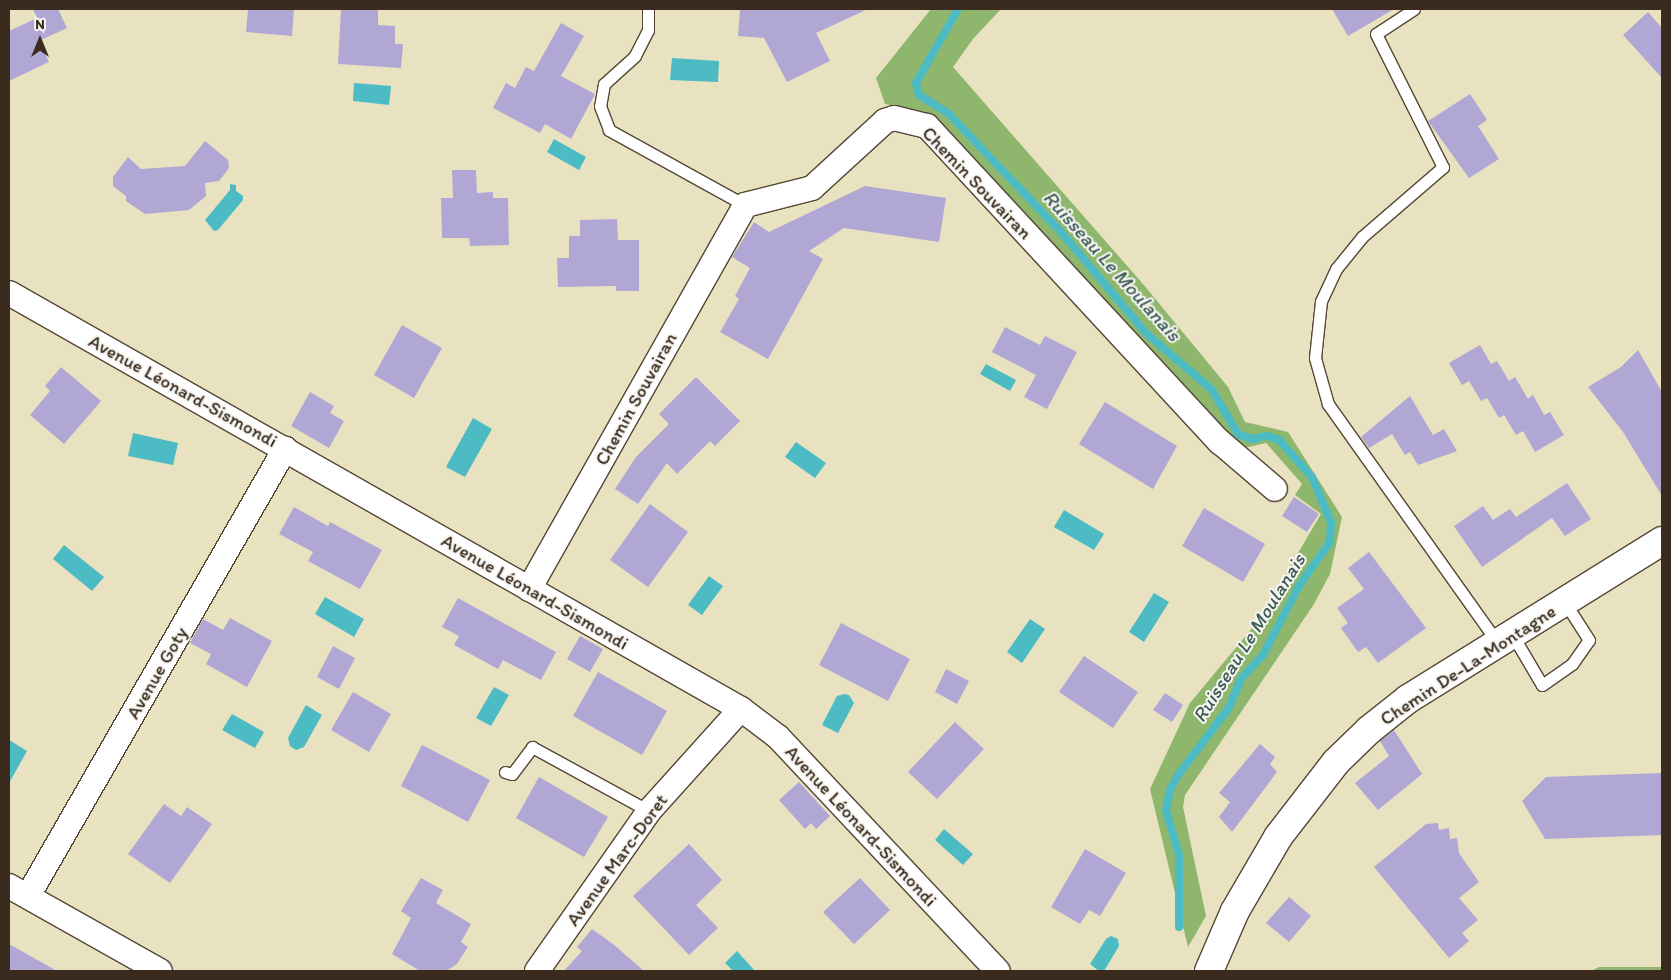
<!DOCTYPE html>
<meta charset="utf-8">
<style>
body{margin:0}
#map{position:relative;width:1671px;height:980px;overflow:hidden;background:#e9e2c1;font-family:Itim,sans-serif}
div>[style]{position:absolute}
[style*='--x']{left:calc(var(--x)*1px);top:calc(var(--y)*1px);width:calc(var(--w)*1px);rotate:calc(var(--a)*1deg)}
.forest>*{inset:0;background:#8eb76d}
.water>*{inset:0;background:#4cbbc4}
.stream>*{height:8px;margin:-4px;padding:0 4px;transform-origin:4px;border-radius:4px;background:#4cbbc4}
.building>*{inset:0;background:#b1a7d4}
.roads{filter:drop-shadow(1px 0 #554636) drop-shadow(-1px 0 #554636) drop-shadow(0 1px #554636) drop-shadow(0 -1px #554636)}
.service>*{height:11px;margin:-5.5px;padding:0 5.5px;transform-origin:5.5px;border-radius:5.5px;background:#fff}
.minor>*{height:24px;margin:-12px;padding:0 12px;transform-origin:12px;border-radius:12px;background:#fff}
.tertiary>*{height:28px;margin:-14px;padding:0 14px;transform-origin:14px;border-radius:14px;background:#fff}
span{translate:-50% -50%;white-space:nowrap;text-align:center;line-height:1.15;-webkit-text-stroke:4px #f6f6f2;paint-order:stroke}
.street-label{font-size:19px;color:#3b2a1e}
.water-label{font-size:20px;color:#415d58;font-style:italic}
.frame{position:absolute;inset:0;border:10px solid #3b2a1e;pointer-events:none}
.north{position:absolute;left:15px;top:15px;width:50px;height:50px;-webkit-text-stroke:4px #f6f6f2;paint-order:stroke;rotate:0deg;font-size:14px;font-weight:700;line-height:20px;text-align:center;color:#3b2a1e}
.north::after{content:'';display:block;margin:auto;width:18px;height:22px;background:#3b2a1e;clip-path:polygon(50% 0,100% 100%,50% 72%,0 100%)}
</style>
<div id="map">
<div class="forest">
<div style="clip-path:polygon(931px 9px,1001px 9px,973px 39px,953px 67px,1143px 284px,1228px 387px,1245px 422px,1288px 432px,1342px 517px,1330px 574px,1314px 604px,1185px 795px,1183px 807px,1206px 916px,1188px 947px,1150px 789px,1190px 703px,1258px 621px,1321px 514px,1295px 495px,1302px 484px,1266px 443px,1240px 449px,925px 112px,885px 104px,876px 78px)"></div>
<div style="clip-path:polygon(1599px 967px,1662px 967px,1662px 971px,1591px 971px)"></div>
</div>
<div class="water">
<div style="clip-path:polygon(672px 58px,719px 61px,718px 82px,670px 80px)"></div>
<div style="clip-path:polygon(354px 83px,391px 86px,389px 105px,353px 101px)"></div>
<div style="clip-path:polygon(554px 139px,586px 157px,579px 170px,547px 152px)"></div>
<div style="clip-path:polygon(230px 184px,236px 185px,236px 191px,243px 196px,243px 200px,218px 230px,214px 231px,205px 220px,230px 190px)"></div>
<div style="clip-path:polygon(986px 364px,1016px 380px,1010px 391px,980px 374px)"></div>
<div style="clip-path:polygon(473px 418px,492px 429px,465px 477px,446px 467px)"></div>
<div style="clip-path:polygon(133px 433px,178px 443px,173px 465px,128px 456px)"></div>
<div style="clip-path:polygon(796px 442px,826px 463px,815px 478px,785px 457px)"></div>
<div style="clip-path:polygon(1064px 510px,1104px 534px,1094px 550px,1054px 527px)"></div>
<div style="clip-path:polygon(64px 545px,104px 577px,92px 591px,53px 559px)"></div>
<div style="clip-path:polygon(709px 576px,723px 586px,702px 615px,688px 605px)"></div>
<div style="clip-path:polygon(1154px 593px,1169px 602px,1144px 642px,1129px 632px)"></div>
<div style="clip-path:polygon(325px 597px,364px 619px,354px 637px,315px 614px)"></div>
<div style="clip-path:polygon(1030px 619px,1045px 629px,1022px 663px,1007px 652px)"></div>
<div style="clip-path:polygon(494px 687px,509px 695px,491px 726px,476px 718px)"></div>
<div style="clip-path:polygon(844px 694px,849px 695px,854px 703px,838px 733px,822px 725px,837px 696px)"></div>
<div style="clip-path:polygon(306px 705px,322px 715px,304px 747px,296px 750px,290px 746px,288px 738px)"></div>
<div style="clip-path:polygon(232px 714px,264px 732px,255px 748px,222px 730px)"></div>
<div style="clip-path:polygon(9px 740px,27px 751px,9px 783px)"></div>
<div style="clip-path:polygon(944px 829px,973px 854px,963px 865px,935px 840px)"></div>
<div style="clip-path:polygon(1111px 936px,1118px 939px,1119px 946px,1104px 971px,1099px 971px,1090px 964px,1106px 939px)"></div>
<div style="clip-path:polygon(737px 951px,755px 971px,733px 971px,725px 963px)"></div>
</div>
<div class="stream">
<div style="--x:958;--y:9;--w:85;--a:119.6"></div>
<div style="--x:916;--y:83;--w:12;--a:76"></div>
<div style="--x:919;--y:95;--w:36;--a:32"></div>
<div style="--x:949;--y:114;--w:163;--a:46.5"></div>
<div style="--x:1061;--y:232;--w:133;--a:49.9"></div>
<div style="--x:1147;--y:334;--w:86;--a:40.7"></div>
<div style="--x:1212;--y:390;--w:51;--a:59.4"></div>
<div style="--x:1238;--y:434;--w:15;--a:20"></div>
<div style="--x:1252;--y:439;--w:16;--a:-11"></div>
<div style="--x:1268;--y:436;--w:12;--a:20"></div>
<div style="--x:1279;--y:440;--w:50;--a:48.3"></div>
<div style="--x:1312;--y:477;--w:49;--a:67.1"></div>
<div style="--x:1331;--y:522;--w:20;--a:93"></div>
<div style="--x:1330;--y:542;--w:54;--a:125.2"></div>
<div style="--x:1299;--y:586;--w:78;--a:117.6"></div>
<div style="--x:1263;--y:655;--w:33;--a:133"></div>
<div style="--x:1241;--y:679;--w:33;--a:113"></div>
<div style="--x:1228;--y:709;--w:83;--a:127.1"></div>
<div style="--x:1178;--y:775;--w:17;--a:118"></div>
<div style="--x:1170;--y:790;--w:20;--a:101"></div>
<div style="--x:1166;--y:810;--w:47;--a:73.9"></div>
<div style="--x:1179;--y:855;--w:72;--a:90"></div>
</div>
<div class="building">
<div style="clip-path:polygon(33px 9px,58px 9px,67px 28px,39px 41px,49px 62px,9px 81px,9px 31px,37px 18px)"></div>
<div style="clip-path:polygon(248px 9px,294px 9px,292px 36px,246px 32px)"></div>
<div style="clip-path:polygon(341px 9px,378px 9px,378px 25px,395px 26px,395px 44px,403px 44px,401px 68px,338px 64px)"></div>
<div style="clip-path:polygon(740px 9px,868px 9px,816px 33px,830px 61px,787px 82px,764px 38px,738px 36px)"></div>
<div style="clip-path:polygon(1332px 9px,1394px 9px,1348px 36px)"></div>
<div style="clip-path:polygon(1648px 12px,1662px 28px,1662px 78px,1623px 35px)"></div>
<div style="clip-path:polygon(561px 23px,584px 36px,561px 76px,595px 94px,571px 139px,545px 124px,540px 133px,493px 108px,506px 83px,515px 88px,526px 67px,534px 71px)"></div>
<div style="clip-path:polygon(1470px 94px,1487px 120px,1478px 126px,1499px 159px,1469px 178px,1428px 121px)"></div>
<div style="clip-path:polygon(205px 141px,228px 160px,229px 168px,219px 181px,205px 183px,206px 196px,189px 210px,145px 214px,126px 201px,126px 196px,113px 186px,113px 177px,128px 157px,141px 169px,185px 166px)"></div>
<div style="clip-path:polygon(452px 170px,476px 170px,477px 193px,493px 192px,493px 198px,508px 198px,509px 245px,470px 246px,469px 238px,442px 238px,441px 198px,453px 198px)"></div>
<div style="clip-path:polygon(865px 186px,946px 198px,939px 242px,844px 228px,809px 251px,823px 259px,768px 359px,720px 332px,739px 299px,735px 296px,750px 268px,732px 257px,754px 222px,769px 232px)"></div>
<div style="clip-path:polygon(617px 219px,618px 240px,639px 240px,639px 291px,616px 291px,616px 286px,558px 287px,557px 258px,569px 258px,569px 236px,580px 236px,580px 220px)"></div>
<div style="clip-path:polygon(402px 325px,442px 348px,414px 398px,374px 375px)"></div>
<div style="clip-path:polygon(1005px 327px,1040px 345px,1045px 336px,1077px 352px,1047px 409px,1024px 397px,1036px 375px,992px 352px)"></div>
<div style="clip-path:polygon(1480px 345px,1491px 364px,1497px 361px,1509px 381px,1515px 377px,1528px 399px,1533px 395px,1544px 415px,1550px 412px,1564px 435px,1535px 452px,1523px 431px,1516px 435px,1504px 415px,1499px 418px,1487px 398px,1481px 401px,1469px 381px,1462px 385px,1449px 363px)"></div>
<div style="clip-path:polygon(1638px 350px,1662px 392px,1662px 496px,1623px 432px,1588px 387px,1621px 367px)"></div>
<div style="clip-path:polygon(61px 367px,101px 401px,64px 444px,30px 415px,50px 391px,45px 386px)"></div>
<div style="clip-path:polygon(696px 377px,740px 421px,715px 446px,710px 441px,677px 474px,667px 463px,638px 504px,615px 489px,636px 457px,669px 424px,659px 414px)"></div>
<div style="clip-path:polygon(310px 392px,334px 406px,330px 413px,344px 421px,329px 448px,291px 426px)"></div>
<div style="clip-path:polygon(1410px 396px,1433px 435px,1444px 429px,1457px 451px,1418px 465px,1410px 452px,1405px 455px,1392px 434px,1369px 448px,1361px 437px)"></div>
<div style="clip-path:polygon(1105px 402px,1177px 446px,1153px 489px,1079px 444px)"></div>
<div style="clip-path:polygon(1567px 483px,1591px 519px,1565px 536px,1552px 518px,1482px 567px,1454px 526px,1483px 506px,1493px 520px,1510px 509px,1516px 517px)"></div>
<div style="clip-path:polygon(1294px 497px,1319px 514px,1307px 532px,1282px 516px)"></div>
<div style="clip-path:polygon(650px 504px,688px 532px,648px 587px,610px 560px)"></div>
<div style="clip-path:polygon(294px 507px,328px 526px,330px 522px,382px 550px,360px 589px,308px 561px,313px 552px,279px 534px)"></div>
<div style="clip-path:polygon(1204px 508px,1265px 544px,1243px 582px,1182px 546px)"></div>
<div style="clip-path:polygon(1369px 552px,1426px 628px,1378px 663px,1366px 647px,1358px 652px,1341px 628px,1348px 623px,1337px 608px,1364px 589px,1348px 568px)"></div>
<div style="clip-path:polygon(458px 598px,556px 652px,541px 680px,503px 660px,498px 669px,454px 645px,459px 636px,442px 627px)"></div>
<div style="clip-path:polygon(230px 618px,272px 641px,247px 687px,206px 664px,211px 654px,190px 643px,203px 619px,223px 630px)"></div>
<div style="clip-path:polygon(841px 623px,910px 659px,888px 701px,819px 665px)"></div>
<div style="clip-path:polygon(580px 636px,603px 649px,590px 672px,567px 659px)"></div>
<div style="clip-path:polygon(333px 646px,355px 658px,339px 689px,317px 677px)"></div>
<div style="clip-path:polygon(1084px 656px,1138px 692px,1113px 728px,1059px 692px)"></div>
<div style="clip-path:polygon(946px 669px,969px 681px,957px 704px,935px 692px)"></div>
<div style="clip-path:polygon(598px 672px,667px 711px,642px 755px,573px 716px)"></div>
<div style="clip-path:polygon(353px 692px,391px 714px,369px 752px,331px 730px)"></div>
<div style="clip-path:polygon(1165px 693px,1183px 705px,1172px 722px,1153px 710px)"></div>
<div style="clip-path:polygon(955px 722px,984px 749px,937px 799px,908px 772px)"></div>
<div style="clip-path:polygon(1394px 730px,1422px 774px,1378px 810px,1355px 783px,1389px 756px,1380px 741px)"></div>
<div style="clip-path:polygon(1260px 744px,1275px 757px,1270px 764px,1277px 772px,1232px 832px,1219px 817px,1230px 802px,1219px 793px)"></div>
<div style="clip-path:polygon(422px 745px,490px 780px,468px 822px,401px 786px)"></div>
<div style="clip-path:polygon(1662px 773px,1662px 835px,1545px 839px,1522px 801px,1546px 777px)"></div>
<div style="clip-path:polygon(539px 777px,608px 817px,584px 857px,516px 818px)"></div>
<div style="clip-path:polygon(799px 782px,830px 816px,816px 829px,811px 823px,805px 829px,779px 800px)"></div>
<div style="clip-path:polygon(164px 804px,181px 816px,187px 807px,212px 824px,170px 883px,128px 854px)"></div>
<div style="clip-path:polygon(1438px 823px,1439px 830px,1449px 828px,1450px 839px,1457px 838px,1459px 853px,1479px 882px,1459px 898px,1478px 920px,1462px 933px,1469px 941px,1449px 958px,1374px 867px,1426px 824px)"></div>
<div style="clip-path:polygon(689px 844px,722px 880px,696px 905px,718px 928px,689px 955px,633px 896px)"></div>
<div style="clip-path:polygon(1085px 849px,1126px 873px,1100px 916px,1089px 910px,1080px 924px,1051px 907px)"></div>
<div style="clip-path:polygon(421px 878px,443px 890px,436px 903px,471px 924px,461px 942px,468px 947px,457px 964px,446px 971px,420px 971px,392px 954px,411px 918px,401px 911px)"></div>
<div style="clip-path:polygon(860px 878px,890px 910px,854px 944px,823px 912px)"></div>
<div style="clip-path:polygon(1289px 897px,1311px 916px,1289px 942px,1266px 923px)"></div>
<div style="clip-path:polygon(592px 929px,613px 944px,644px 971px,564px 971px,582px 951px,577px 947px)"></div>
<div style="clip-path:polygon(9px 944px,57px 971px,9px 971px)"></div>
</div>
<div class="roads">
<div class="service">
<div style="--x:648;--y:9;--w:21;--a:90"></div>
<div style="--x:648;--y:30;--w:29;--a:117"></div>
<div style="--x:635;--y:56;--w:42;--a:137.9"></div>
<div style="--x:604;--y:84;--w:22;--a:100"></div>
<div style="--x:600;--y:106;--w:26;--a:69"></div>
<div style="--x:609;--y:130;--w:155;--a:28.9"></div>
<div style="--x:1414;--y:9;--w:45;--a:146.7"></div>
<div style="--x:1376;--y:34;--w:149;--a:63.3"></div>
<div style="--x:1443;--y:167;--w:107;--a:139.2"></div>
<div style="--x:1362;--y:237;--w:41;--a:129.1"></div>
<div style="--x:1336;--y:269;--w:35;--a:115"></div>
<div style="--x:1321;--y:301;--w:57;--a:96"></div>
<div style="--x:1315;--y:358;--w:48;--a:74.2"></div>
<div style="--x:1328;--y:404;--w:293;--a:54.6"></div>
<div style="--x:1512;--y:634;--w:59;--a:59.5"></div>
<div style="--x:1542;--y:685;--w:37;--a:-35"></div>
<div style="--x:1572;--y:664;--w:29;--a:-55"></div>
<div style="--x:1589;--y:640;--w:46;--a:-122.7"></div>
<div style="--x:505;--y:772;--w:7;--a:16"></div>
<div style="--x:512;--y:774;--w:34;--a:-53"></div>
<div style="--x:532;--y:747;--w:133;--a:28.7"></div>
</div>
<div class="minor">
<div style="--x:9;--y:293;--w:842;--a:29.61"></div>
<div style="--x:741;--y:709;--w:46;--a:37.1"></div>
<div style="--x:778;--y:737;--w:321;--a:46.8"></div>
<div style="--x:529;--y:589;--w:441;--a:-60.6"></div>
<div style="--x:745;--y:205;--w:69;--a:-14.2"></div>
<div style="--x:812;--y:188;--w:99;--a:-42.5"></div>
<div style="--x:885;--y:121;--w:9;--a:-18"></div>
<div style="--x:894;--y:118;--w:34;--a:14"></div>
<div style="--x:927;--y:126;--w:431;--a:47.2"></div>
<div style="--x:1220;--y:442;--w:72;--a:40.5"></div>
<div style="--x:9;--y:886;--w:173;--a:29.4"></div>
<div style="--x:28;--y:896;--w:516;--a:-60.1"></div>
<div style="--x:537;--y:971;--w:195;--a:-55"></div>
<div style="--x:649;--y:811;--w:137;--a:-48"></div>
</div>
<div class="tertiary">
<div style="--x:1209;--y:971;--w:65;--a:-66.6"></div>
<div style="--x:1235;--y:911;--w:86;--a:-59.8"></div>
<div style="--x:1278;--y:837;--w:95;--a:-52.3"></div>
<div style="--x:1336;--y:762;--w:46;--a:-44.1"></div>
<div style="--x:1369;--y:730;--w:50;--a:-38.5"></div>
<div style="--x:1408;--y:699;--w:299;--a:-31.9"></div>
</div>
</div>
<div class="street-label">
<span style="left:977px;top:183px;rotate:46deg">Chemin Souvairan</span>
<span style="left:183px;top:391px;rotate:29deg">Avenue Léonard-Sismondi</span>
<span style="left:636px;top:399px;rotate:-61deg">Chemin Souvairan</span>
<span style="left:535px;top:592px;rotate:30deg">Avenue Léonard-Sismondi</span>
<span style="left:1468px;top:665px;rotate:-33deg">Chemin De-La-Montagne</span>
<span style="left:157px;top:673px;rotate:-60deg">Avenue Goty</span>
<span style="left:861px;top:826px;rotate:47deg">Avenue Léonard-Sismondi</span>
<span style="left:617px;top:860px;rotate:-54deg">Avenue Marc-Doret</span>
</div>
<div class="water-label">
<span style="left:1112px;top:266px;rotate:48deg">Ruisseau Le Moulanais</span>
<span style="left:1249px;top:638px;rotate:-58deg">Ruisseau Le Moulanais</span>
</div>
<div class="frame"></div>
<div class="north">N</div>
</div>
